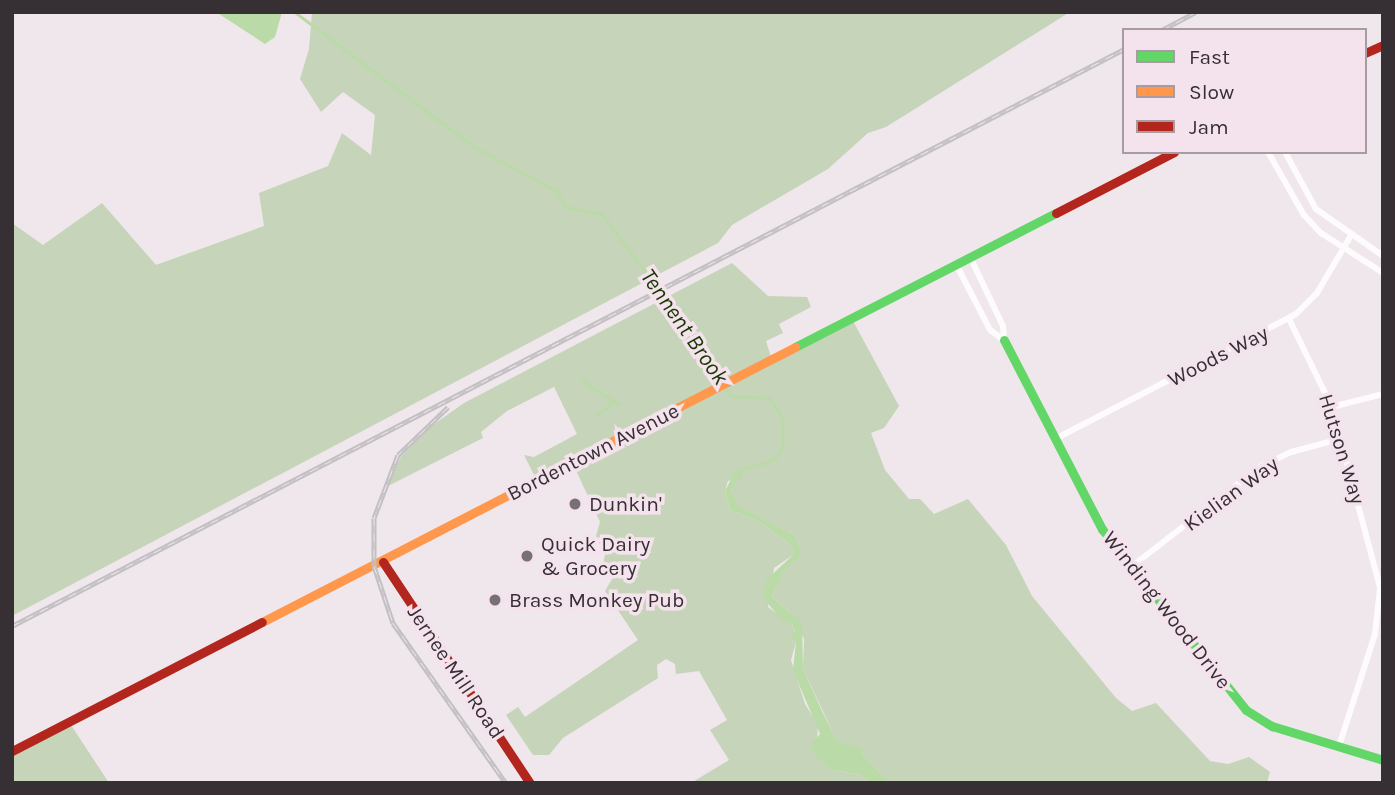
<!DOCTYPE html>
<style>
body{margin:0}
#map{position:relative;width:1395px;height:795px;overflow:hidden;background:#f0e7ec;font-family:Karla,sans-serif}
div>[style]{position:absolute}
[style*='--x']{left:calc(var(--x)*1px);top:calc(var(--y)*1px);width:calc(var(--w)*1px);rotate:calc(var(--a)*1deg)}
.green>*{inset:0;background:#c6d4ba}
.water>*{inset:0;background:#badaa7}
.stream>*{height:2.5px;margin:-1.25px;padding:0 1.25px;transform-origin:1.25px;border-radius:1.25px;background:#badaa7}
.street>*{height:6px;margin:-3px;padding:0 3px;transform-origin:3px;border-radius:3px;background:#fdfbfc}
.fast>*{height:9px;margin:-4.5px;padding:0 4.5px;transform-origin:4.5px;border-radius:4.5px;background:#63d668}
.slow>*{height:9px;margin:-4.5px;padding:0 4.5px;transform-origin:4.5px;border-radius:4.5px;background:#ff974d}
.jam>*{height:9px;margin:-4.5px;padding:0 4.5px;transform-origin:4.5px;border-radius:4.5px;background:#b3261e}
.rail>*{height:5px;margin-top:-2.5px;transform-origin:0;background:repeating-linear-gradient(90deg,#f4e3ed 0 8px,#c2c0c2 0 16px);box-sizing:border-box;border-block:2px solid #c2c0c2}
.dots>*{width:19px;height:19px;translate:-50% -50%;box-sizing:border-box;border:4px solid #f4e3ed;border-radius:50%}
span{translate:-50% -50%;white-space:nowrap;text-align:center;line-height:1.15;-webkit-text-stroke:7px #f4e3ed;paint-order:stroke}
.street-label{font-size:21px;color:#363034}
.poi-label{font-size:21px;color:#363034}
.left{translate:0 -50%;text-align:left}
.water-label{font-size:23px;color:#193803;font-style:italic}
.frame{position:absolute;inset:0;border:14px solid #363034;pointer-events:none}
.legend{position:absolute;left:1122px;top:28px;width:245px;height:126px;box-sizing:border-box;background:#f4e3ed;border:2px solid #a89ba3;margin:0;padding:9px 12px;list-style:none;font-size:21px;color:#363034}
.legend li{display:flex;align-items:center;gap:14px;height:35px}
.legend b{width:35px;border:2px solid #a89ba3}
</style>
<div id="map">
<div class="green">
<div style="clip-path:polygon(312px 12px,1070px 12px,886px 127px,868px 133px,828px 169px,732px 225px,718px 243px,12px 616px,12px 223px,43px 245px,102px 203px,156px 265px,264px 226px,259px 193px,328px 166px,342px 133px,371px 155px,375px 115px,343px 92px,321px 112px,300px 79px,309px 49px)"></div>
<div style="clip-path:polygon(732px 263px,768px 296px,807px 297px,811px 307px,779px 324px,783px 333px,766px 341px,772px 360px,852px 319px,899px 406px,884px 428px,871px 433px,885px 470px,909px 499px,920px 499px,934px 514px,968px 499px,1006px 545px,1032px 596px,1116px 698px,1132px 711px,1156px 703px,1210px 761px,1228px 764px,1249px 757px,1270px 772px,1267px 783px,889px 783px,862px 753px,863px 749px,838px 743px,803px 669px,804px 639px,789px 611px,772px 597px,783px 570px,802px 555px,798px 542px,794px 535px,738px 507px,731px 489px,737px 478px,728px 481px,725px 491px,730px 510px,760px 522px,793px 547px,793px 555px,774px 568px,768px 607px,792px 624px,795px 633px,789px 639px,796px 642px,791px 660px,805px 704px,818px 725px,817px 740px,832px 770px,861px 775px,870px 783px,691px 783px,729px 760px,710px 730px,727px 720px,699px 671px,676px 674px,675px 664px,666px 659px,657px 665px,658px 678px,563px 738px,549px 755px,533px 755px,506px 715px,518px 707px,525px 717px,638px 640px,605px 591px,618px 569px,616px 565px,607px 571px,603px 564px,605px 555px,596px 536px,600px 522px,573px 464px,537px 481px,524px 455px,534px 457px,577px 434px,554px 387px,507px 411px,481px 432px,483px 438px,388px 486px,401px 456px,430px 427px,464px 403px)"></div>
<div style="clip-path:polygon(69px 722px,109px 783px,12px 783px,12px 751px)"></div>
</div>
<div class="water">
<div style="clip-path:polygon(216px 12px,282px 12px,275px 37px,265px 44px)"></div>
<div style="clip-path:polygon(741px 469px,742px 476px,731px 489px,738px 506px,794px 535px,798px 542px,802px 555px,783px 571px,772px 597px,802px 622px,803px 669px,823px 713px,838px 742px,864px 749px,862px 753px,889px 783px,870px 783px,861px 775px,832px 770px,813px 753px,811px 744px,820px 734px,793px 670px,796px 642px,789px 639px,795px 632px,792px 624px,783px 621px,763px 598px,766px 580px,793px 555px,793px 547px,760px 522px,730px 510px,725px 491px,734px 473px)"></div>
</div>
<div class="stream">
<div style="--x:295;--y:12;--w:226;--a:36.9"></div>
<div style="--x:476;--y:148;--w:92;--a:28"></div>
<div style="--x:557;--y:191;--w:18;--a:61"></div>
<div style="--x:566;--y:207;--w:37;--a:11"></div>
<div style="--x:602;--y:214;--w:136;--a:52.8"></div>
<div style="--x:684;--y:322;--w:88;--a:57.6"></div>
<div style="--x:731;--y:396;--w:39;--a:3"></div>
<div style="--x:770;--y:398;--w:25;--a:58"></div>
<div style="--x:783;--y:419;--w:28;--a:90"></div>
<div style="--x:783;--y:447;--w:15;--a:122"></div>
<div style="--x:775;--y:460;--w:37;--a:163"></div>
<div style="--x:582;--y:380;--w:45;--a:33.3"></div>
<div style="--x:596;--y:416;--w:23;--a:-40"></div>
</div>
<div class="street">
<div style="--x:1268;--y:152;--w:73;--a:60.3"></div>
<div style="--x:1304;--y:215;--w:25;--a:47"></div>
<div style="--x:1321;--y:233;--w:74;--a:32.8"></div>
<div style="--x:1285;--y:152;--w:65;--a:61.5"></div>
<div style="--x:1316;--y:209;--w:82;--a:35"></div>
<div style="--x:957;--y:266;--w:72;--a:62.7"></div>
<div style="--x:990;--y:330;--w:17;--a:36"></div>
<div style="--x:1004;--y:340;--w:14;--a:-94"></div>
<div style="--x:1003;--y:326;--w:74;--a:-115.5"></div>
<div style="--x:1289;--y:319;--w:98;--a:64"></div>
<div style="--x:1332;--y:407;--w:187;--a:75.1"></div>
<div style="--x:1380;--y:588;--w:46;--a:96.2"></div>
<div style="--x:1375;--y:634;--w:118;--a:107.8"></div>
<div style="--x:1332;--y:407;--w:53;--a:-14.3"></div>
<div style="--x:1055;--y:439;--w:271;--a:-27.4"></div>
<div style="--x:1296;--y:314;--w:30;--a:-45"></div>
<div style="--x:1317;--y:293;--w:65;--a:-59.5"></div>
<div style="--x:1131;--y:567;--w:163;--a:-37.8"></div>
<div style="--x:1260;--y:467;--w:34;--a:-26"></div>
<div style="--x:1291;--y:452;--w:51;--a:-14.9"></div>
</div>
<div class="fast">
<div style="--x:1004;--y:340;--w:213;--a:62.6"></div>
<div style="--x:1102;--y:529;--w:231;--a:51.5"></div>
<div style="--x:1246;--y:710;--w:31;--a:32"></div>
<div style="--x:1272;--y:726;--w:116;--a:17"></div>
<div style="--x:795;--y:347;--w:293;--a:-27.2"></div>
</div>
<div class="slow">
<div style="--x:262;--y:622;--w:600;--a:-27.29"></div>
</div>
<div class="jam">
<div style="--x:1365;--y:53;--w:20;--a:-24"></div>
<div style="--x:1056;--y:213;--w:133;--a:-27.3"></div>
<div style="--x:383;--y:562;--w:265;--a:56.4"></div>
<div style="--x:12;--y:751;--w:281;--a:-27.3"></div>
</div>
<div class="rail">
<div style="--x:1162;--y:30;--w:38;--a:-28"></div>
<div style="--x:448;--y:407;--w:69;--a:136.2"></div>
<div style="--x:398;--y:455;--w:67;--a:110.9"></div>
<div style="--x:374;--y:518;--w:48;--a:90"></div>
<div style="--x:374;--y:566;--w:60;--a:71.6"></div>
<div style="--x:393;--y:623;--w:196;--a:54.8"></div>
<div style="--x:12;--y:626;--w:1253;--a:-27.42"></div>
</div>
<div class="dots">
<div style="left:575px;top:504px;background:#777074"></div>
<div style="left:527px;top:556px;background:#777074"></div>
<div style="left:495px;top:600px;background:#777074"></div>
</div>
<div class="street-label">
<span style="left:1218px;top:356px;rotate:-27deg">Woods Way</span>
<span style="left:1342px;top:449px;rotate:73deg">Hutson Way</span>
<span style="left:593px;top:452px;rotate:-27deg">Bordentown Avenue</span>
<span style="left:1231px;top:494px;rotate:-36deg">Kielian Way</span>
<span style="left:1167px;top:610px;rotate:52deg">Winding Wood Drive</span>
<span style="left:456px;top:672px;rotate:56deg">Jernee Mill Road</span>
</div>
<div class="poi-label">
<span class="left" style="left:589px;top:504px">Dunkin'</span>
<span class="left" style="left:541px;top:556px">Quick Dairy<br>&amp; Grocery</span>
<span class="left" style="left:509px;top:600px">Brass Monkey Pub</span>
</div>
<div class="water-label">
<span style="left:684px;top:327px;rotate:55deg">Tennent Brook</span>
</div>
<div class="frame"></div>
<ul class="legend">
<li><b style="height:9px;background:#63d668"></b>Fast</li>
<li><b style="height:9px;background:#ff974d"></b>Slow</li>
<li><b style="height:9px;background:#b3261e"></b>Jam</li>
</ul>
</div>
